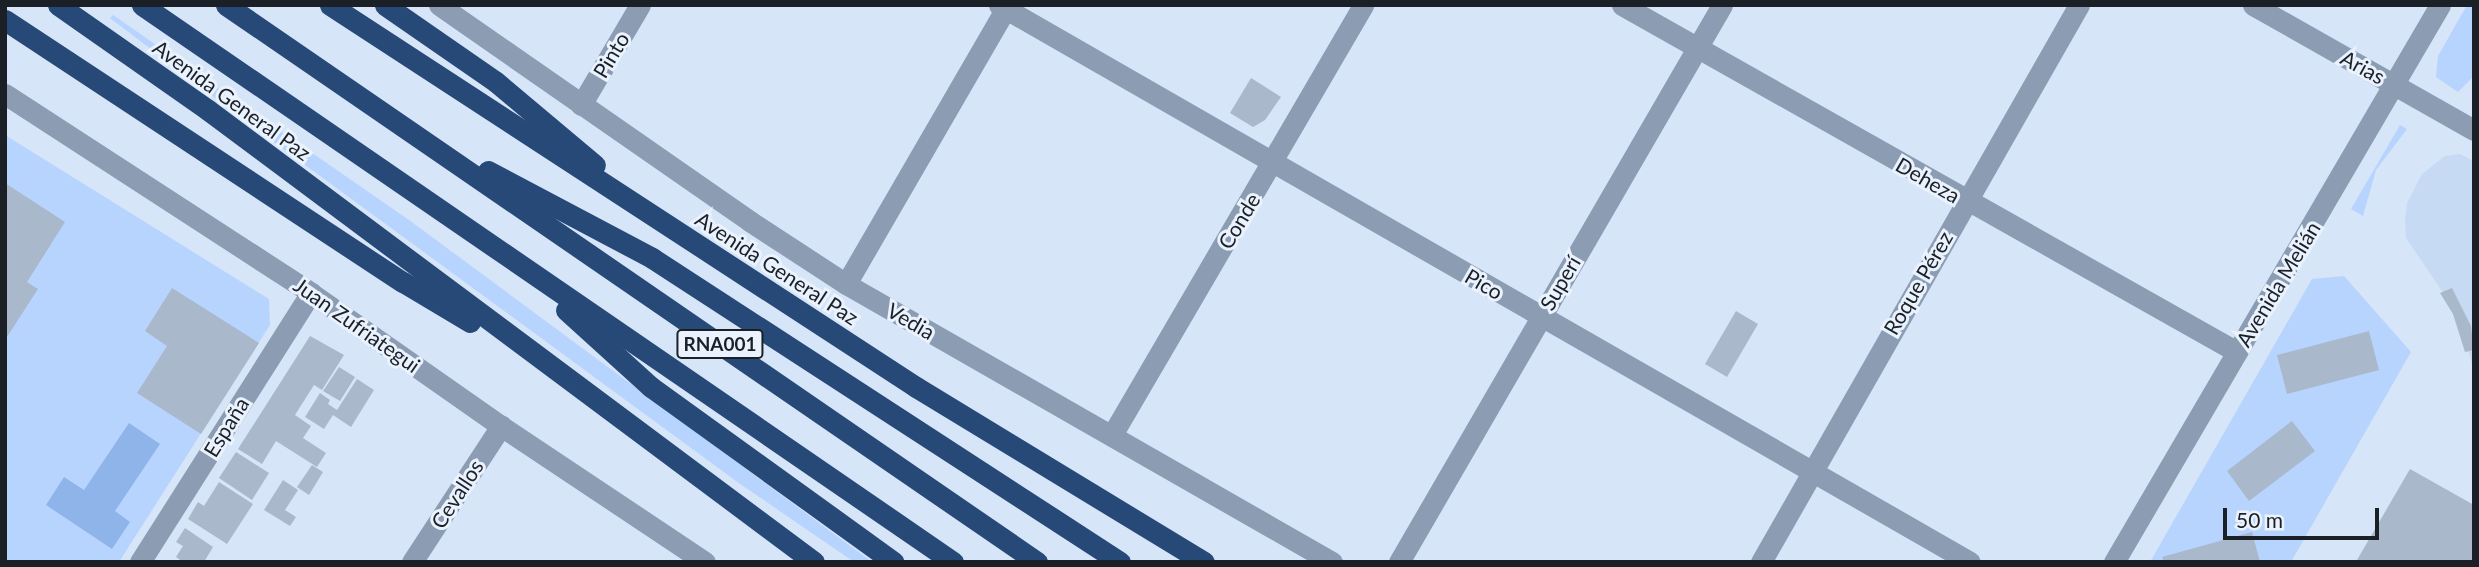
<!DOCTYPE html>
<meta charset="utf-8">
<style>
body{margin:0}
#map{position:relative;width:2479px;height:567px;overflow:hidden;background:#d7e5f9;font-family:Lato,sans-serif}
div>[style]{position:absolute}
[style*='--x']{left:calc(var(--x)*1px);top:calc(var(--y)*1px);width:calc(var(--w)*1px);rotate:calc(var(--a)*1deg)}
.built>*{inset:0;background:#c7daf4}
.green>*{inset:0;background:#b7d4fe}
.water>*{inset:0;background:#8eb4ea}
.building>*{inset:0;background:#aab8cb}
.minor>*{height:21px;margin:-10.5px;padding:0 10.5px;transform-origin:10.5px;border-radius:10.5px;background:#8b9cb3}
.highway>*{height:21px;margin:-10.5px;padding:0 10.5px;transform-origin:10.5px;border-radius:10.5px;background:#274977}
span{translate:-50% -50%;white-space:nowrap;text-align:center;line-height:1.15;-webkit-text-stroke:6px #eaf2fe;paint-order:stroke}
.shield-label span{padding:2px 5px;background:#eaf2fe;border:2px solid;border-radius:5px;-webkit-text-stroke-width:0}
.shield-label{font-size:19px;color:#1b2027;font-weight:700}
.street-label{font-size:21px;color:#1b2027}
.frame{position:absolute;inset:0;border:7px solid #1b2027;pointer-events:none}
.scale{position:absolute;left:2223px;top:508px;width:156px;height:32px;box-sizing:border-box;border:4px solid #1b2027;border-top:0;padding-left:9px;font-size:21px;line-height:24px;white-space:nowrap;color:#1b2027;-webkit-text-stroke:5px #eaf2fe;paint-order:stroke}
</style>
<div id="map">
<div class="built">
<div style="clip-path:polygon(2460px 154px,2474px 161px,2474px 372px,2464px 335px,2450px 303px,2406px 238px,2405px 220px,2407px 203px,2422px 174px,2445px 156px)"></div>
</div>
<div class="green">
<div style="clip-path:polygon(2467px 5px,2474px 5px,2474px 76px,2458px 92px,2436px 77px,2438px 56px)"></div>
<div style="clip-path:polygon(113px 15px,409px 220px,872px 562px,854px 562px,736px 481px,252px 126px,110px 18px)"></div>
<div style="clip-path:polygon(2400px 125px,2407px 129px,2376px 170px,2363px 216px,2351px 209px)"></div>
<div style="clip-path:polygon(5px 135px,269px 299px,270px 325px,119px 562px,5px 562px)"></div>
<div style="clip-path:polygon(2344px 276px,2411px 352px,2291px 562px,2150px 562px,2312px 279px)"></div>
</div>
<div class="water">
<div style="clip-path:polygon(129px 423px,160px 444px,115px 511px,130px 522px,112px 549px,46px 505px,64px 477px,84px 490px)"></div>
</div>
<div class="building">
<div style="clip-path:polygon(1251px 78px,1281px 97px,1265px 120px,1253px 127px,1230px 113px)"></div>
<div style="clip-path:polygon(5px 183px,65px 222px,27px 282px,38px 289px,5px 340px)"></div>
<div style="clip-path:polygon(172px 288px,259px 343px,201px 434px,137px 393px,167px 346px,145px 331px)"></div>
<div style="clip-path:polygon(2452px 288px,2471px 326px,2474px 350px,2465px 352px,2453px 314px,2440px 293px)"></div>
<div style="clip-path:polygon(1736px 311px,1758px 324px,1727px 377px,1705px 364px)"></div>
<div style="clip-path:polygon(2369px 331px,2379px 370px,2287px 394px,2277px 355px)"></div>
<div style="clip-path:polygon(310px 336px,344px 355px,322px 390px,314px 385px,295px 415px,311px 426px,303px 438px,326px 453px,317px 467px,276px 441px,262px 464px,238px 449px)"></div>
<div style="clip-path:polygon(339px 367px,355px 377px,340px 401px,323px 391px)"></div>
<div style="clip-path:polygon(357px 379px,374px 390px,351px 427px,333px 415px,324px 429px,305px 417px,320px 393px,330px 400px,328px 404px,337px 410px)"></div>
<div style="clip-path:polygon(2292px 421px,2315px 451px,2249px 501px,2227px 471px)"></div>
<div style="clip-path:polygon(236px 452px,269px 473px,252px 500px,219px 478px)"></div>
<div style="clip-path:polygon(312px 465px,323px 472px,309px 495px,297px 487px)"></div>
<div style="clip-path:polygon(2410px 469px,2474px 505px,2474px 562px,2357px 560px)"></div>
<div style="clip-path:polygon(283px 480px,298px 490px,285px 510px,296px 517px,290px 526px,264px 510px)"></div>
<div style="clip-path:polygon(219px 482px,253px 504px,227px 544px,188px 519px,198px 502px,204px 506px)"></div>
<div style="clip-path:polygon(185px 528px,213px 547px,204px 562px,183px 562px,176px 557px,183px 546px,176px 542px)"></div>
<div style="clip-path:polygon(2252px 532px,2260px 562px,2164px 562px,2162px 557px)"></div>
</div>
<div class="minor">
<div style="--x:439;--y:5;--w:380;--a:34.8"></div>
<div style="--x:751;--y:222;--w:113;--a:33.1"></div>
<div style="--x:846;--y:284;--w:560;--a:29.77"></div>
<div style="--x:999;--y:5;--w:1119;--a:29.84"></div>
<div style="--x:1622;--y:5;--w:706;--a:29.43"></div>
<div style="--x:2253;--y:5;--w:254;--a:29.5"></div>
<div style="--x:5;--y:94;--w:365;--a:33"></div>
<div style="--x:311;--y:293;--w:232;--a:35"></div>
<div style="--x:501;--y:426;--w:245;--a:33.7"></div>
<div style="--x:581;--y:105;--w:116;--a:-59.5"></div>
<div style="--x:846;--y:284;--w:323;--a:-59.9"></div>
<div style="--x:1112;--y:435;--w:498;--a:-59.7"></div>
<div style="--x:140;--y:562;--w:319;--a:-57.6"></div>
<div style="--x:412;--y:562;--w:163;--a:-56.8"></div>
<div style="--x:1399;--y:562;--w:644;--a:-59.89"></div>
<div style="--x:1761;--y:562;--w:641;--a:-60.28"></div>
<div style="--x:2114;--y:562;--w:645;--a:-59.66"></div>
</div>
<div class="highway">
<div style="--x:58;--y:5;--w:183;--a:35"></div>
<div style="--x:208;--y:110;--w:756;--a:36.72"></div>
<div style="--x:142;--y:5;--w:984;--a:34.48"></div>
<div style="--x:226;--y:5;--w:984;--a:34.48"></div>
<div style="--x:330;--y:5;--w:700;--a:33.1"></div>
<div style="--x:916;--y:387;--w:337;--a:31.3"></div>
<div style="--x:385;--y:5;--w:135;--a:34.7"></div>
<div style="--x:496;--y:82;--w:129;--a:40"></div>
<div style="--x:5;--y:20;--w:476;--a:33.4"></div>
<div style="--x:403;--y:282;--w:78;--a:30.8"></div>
<div style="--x:488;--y:171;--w:186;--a:27.9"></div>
<div style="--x:652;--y:258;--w:558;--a:33.01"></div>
<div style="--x:566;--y:310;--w:115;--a:42.2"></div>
<div style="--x:651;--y:387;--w:299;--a:35.8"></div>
</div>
<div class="shield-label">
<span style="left:720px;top:344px">RNA001</span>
</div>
<div class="street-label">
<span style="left:611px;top:55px;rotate:-59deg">Pinto</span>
<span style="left:2363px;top:67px;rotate:29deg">Arias</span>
<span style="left:232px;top:100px;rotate:36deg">Avenida General Paz</span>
<span style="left:1928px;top:180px;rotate:30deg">Deheza</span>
<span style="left:1239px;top:221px;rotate:-59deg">Conde</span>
<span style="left:777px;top:268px;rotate:33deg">Avenida General Paz</span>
<span style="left:1560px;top:283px;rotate:-60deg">Superí</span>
<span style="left:1918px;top:283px;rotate:-60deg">Roque Pérez</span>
<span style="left:1484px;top:284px;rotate:30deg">Pico</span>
<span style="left:2278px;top:284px;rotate:-59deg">Avenida Melián</span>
<span style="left:911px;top:321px;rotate:30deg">Vedia</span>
<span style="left:357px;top:325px;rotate:35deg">Juan Zufriategui</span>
<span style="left:226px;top:427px;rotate:-58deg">España</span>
<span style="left:457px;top:494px;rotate:-57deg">Cevallos</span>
</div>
<div class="frame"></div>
<div class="scale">50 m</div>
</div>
